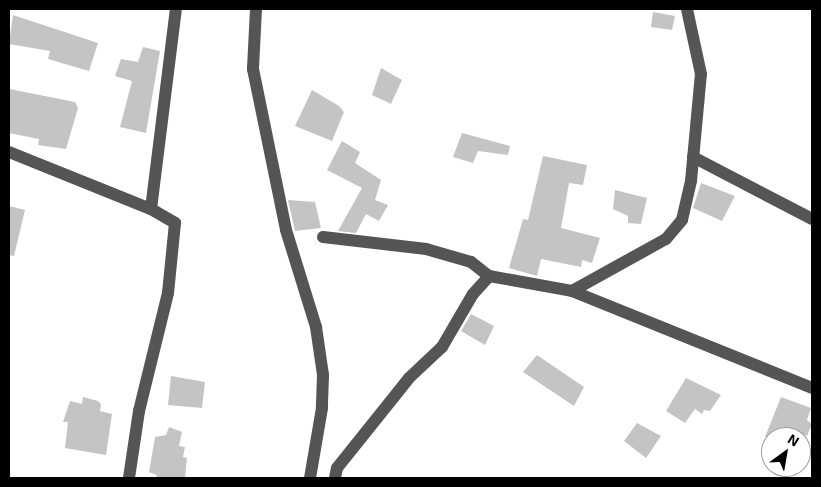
<!DOCTYPE html>
<style>
body{margin:0}
#map{position:relative;width:821px;height:487px;overflow:hidden;background:#fff;font-family:"Exo 2",sans-serif}
div>[style]{position:absolute}
[style*='--x']{left:calc(var(--x)*1px);top:calc(var(--y)*1px);width:calc(var(--w)*1px);rotate:calc(var(--a)*1deg)}
.building>*{inset:0;background:#c4c4c4}
.minor>*{height:12px;margin:-6px;padding:0 6px;transform-origin:6px;border-radius:6px;background:#555}
span{translate:-50% -50%;white-space:nowrap;text-align:center;line-height:1.15;-webkit-text-stroke:5px #fff;paint-order:stroke}
.frame{position:absolute;inset:0;border:10px solid #000;pointer-events:none}
.north{position:absolute;left:761px;top:427px;width:50px;height:50px;box-sizing:border-box;background:#fff;border:1px solid #999;border-radius:50%;rotate:32deg;font-size:14px;font-weight:700;line-height:20px;text-align:center;color:#000}
.north::after{content:'';display:block;margin:auto;width:18px;height:22px;background:#000;clip-path:polygon(50% 0,100% 100%,50% 72%,0 100%)}
</style>
<div id="map">
<div class="building">
<div style="clip-path:polygon(653px 12px,675px 16px,672px 30px,651px 27px)"></div>
<div style="clip-path:polygon(13px 15px,98px 43px,89px 71px,48px 59px,50px 51px,9px 44px)"></div>
<div style="clip-path:polygon(143px 47px,160px 51px,146px 133px,120px 127px,132px 81px,115px 76px,121px 59px,138px 62px)"></div>
<div style="clip-path:polygon(381px 68px,402px 80px,391px 104px,372px 95px)"></div>
<div style="clip-path:polygon(9px 89px,75px 102px,78px 108px,66px 149px,38px 145px,39px 139px,9px 133px)"></div>
<div style="clip-path:polygon(312px 90px,339px 106px,344px 112px,332px 141px,295px 126px)"></div>
<div style="clip-path:polygon(462px 133px,510px 146px,508px 155px,478px 151px,473px 163px,453px 157px)"></div>
<div style="clip-path:polygon(342px 141px,360px 152px,355px 163px,381px 180px,375px 200px,388px 205px,379px 221px,366px 214px,356px 233px,338px 231px,362px 188px,327px 170px)"></div>
<div style="clip-path:polygon(543px 156px,587px 165px,583px 185px,569px 183px,561px 228px,600px 238px,592px 263px,582px 260px,581px 267px,541px 259px,537px 276px,509px 268px,523px 219px,528px 220px)"></div>
<div style="clip-path:polygon(701px 183px,735px 196px,722px 221px,693px 208px)"></div>
<div style="clip-path:polygon(615px 190px,647px 198px,641px 224px,628px 223px,628px 216px,613px 209px)"></div>
<div style="clip-path:polygon(288px 200px,315px 202px,321px 228px,295px 231px)"></div>
<div style="clip-path:polygon(9px 206px,25px 210px,14px 256px,9px 255px)"></div>
<div style="clip-path:polygon(471px 314px,494px 326px,485px 345px,461px 331px)"></div>
<div style="clip-path:polygon(537px 355px,584px 387px,574px 406px,523px 372px)"></div>
<div style="clip-path:polygon(171px 376px,205px 382px,202px 408px,168px 405px)"></div>
<div style="clip-path:polygon(686px 378px,721px 395px,710px 411px,704px 410px,702px 414px,695px 409px,685px 423px,666px 411px)"></div>
<div style="clip-path:polygon(83px 397px,98px 401px,101px 404px,100px 411px,112px 414px,106px 455px,65px 448px,68px 422px,63px 422px,70px 401px,82px 404px)"></div>
<div style="clip-path:polygon(781px 397px,811px 408px,807px 420px,812px 424px,807px 436px,799px 433px,797px 437px,765px 437px)"></div>
<div style="clip-path:polygon(637px 423px,661px 436px,646px 458px,624px 441px)"></div>
<div style="clip-path:polygon(169px 427px,182px 432px,179px 446px,185px 447px,183px 457px,187px 458px,185px 478px,156px 478px,157px 475px,149px 472px,155px 437px,166px 435px)"></div>
</div>
<div class="minor">
<div style="--x:256;--y:9;--w:60;--a:92.9"></div>
<div style="--x:253;--y:69;--w:164;--a:78.4"></div>
<div style="--x:286;--y:230;--w:102;--a:72.8"></div>
<div style="--x:316;--y:327;--w:49;--a:81.7"></div>
<div style="--x:323;--y:375;--w:33;--a:92"></div>
<div style="--x:322;--y:408;--w:71;--a:99.7"></div>
<div style="--x:9;--y:152;--w:153;--a:21.9"></div>
<div style="--x:151;--y:209;--w:28;--a:30"></div>
<div style="--x:175;--y:223;--w:70;--a:95.7"></div>
<div style="--x:168;--y:293;--w:122;--a:103.8"></div>
<div style="--x:139;--y:411;--w:68;--a:98.5"></div>
<div style="--x:693;--y:157;--w:134;--a:27.5"></div>
<div style="--x:151;--y:209;--w:202;--a:-82.9"></div>
<div style="--x:323;--y:237;--w:104;--a:6.6"></div>
<div style="--x:426;--y:249;--w:47;--a:16.1"></div>
<div style="--x:471;--y:262;--w:23;--a:38"></div>
<div style="--x:572;--y:291;--w:259;--a:22"></div>
<div style="--x:335;--y:478;--w:10;--a:-79"></div>
<div style="--x:337;--y:468;--w:115;--a:-51.3"></div>
<div style="--x:409;--y:378;--w:45;--a:-43.2"></div>
<div style="--x:442;--y:347;--w:61;--a:-59.7"></div>
<div style="--x:473;--y:294;--w:24;--a:-48"></div>
<div style="--x:489;--y:276;--w:84;--a:10.2"></div>
<div style="--x:572;--y:291;--w:107;--a:-29"></div>
<div style="--x:666;--y:239;--w:25;--a:-50"></div>
<div style="--x:682;--y:220;--w:40;--a:-77"></div>
<div style="--x:691;--y:181;--w:107;--a:-84.7"></div>
<div style="--x:701;--y:74;--w:66;--a:-102.2"></div>
</div>
<div class="frame"></div>
<div class="north">N</div>
</div>
